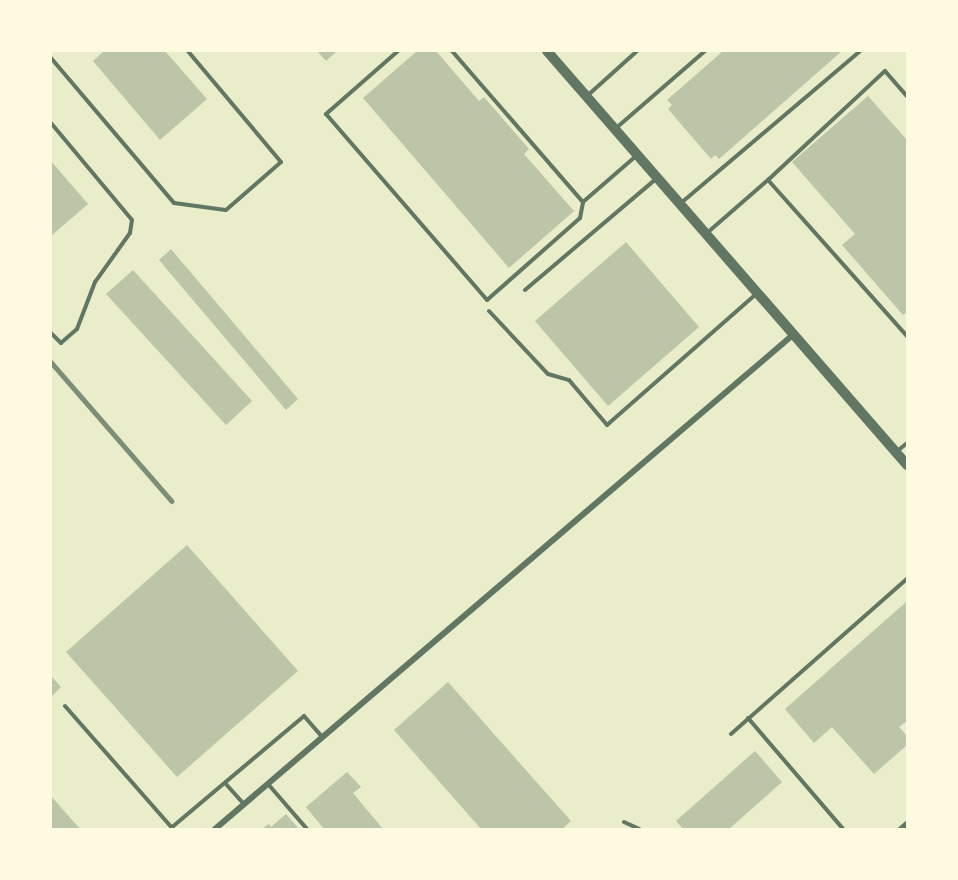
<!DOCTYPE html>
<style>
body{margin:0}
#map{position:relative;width:958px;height:880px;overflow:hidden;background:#e9edc9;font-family:"Roboto Condensed",sans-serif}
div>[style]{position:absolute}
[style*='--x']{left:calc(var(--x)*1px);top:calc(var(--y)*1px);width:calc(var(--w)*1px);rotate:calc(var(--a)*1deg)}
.building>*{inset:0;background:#bcc5a7}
.service>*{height:4px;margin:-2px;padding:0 2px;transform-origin:2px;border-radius:2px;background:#617663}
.minor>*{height:6px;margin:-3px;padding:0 3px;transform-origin:3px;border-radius:3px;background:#617663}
.tertiary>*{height:10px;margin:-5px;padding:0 5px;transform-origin:5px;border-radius:5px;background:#617663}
.rail>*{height:4.5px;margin:-2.25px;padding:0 2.25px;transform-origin:2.25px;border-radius:2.25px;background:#7c8e77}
span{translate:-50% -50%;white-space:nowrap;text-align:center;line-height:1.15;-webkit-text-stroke:4.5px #fefae0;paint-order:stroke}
.frame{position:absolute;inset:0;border:52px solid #fefae0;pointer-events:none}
</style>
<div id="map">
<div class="building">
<div style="clip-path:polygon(104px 51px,165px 51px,207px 99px,160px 140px,93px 61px)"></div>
<div style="clip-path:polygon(317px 51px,337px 51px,326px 61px)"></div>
<div style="clip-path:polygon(417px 51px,436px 51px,479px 101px,484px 97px,529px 149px,524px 154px,574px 211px,509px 268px,363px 98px)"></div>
<div style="clip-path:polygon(723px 51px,842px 51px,719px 159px,715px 155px,711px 159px,668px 109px,672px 105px,667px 100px)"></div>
<div style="clip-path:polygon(868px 96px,907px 140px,907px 312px,903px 315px,842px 245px,855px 234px,792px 162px)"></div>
<div style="clip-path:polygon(51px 161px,88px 204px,51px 236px)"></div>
<div style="clip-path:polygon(626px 242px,699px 327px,608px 406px,535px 321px)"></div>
<div style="clip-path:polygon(171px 249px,298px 399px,286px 410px,159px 260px)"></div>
<div style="clip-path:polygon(133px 270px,252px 401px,226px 425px,106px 294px)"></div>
<div style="clip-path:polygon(187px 545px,298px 671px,177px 777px,66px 652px)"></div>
<div style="clip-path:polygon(906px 602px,907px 721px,899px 727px,907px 736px,907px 745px,874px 774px,832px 727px,814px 743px,785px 709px)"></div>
<div style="clip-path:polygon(51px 676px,61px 687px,51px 697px)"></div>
<div style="clip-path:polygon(448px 682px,571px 821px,562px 829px,481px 829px,394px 730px)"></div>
<div style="clip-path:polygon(755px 751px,782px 782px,729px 829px,683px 829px,676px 821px)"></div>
<div style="clip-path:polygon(347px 772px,361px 787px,353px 793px,383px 829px,324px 829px,306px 807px)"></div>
<div style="clip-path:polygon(51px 796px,80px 829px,51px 829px)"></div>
<div style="clip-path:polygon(286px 814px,299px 829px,262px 829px,269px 824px,271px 827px)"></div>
</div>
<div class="service">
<div style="--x:398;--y:51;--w:96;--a:138.8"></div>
<div style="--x:326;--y:114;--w:246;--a:49.1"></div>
<div style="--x:487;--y:300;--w:124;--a:-41.4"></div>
<div style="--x:580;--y:218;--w:16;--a:-79"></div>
<div style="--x:452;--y:51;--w:200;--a:49.1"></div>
<div style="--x:583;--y:202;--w:69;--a:-40.9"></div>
<div style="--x:51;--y:58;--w:190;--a:49.7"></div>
<div style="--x:174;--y:203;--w:52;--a:7.7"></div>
<div style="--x:226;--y:210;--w:73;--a:-41.1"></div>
<div style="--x:281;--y:162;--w:145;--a:-130"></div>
<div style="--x:587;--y:96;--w:67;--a:-42"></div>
<div style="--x:51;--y:123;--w:126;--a:50.1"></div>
<div style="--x:132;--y:220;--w:13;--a:99"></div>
<div style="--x:130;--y:233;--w:60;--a:125.5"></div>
<div style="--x:95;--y:282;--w:50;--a:111"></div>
<div style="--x:77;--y:329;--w:21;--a:139"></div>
<div style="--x:61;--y:343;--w:14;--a:-135"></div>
<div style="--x:615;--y:129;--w:119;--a:-40.9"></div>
<div style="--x:768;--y:180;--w:160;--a:-43"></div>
<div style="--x:885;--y:71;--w:33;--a:49"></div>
<div style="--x:681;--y:203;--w:235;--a:-40.3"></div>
<div style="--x:707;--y:233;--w:81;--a:-41"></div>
<div style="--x:768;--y:180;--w:209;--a:48.3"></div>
<div style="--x:525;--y:290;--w:173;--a:-40.3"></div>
<div style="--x:489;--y:311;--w:86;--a:46.9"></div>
<div style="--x:548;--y:374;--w:22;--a:16"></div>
<div style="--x:569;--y:380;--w:59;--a:49.8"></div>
<div style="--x:607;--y:425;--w:200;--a:-41.3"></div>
<div style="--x:896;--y:452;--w:14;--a:-39"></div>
<div style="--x:65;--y:706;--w:162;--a:48.7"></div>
<div style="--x:748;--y:718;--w:146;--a:49.4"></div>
<div style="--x:731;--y:734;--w:235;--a:-41.4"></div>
<div style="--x:225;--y:783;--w:28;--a:48"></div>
<div style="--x:268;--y:784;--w:60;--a:49.1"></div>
<div style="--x:624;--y:822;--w:17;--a:25"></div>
<div style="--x:171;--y:828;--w:174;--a:-40.1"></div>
<div style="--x:304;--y:716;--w:28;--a:49"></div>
</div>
<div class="minor">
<div style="--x:215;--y:829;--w:762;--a:-40.53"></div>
<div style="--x:901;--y:829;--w:8;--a:-40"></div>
</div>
<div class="tertiary">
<div style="--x:547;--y:51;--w:549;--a:48.99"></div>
</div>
<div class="rail">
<div style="--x:51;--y:362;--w:184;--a:49"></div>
</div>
<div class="frame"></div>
</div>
